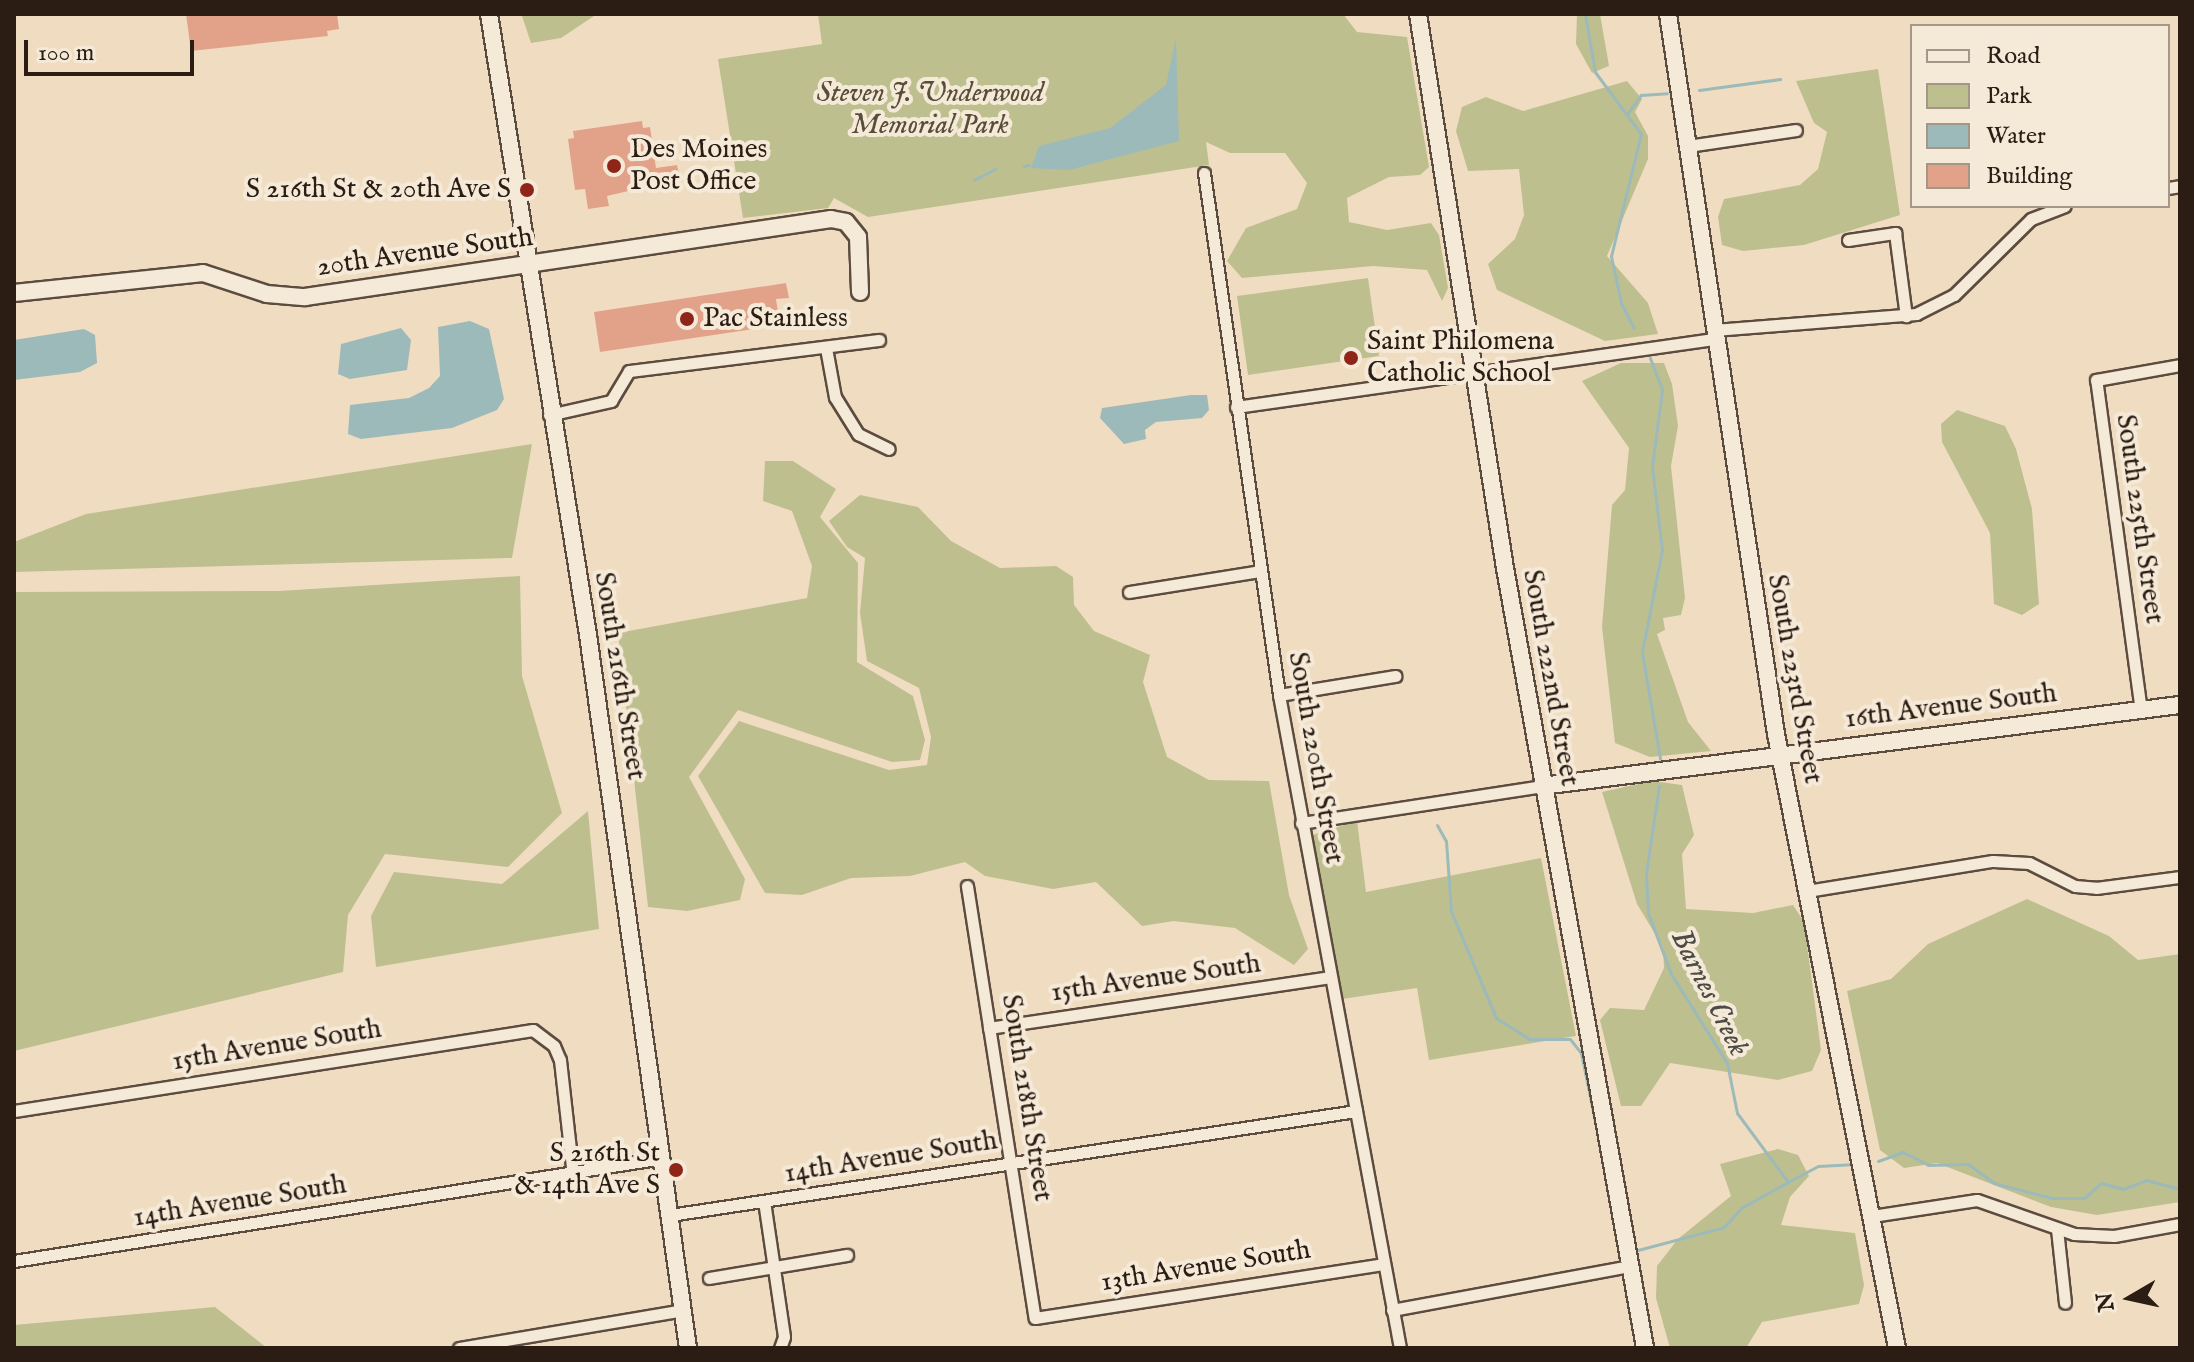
<!DOCTYPE html>
<style>
body{margin:0}
#map{position:relative;width:2194px;height:1362px;overflow:hidden;background:#f0ddc1;font-family:"IM FELL English",serif}
div>[style]{position:absolute}
[style*='--x']{left:calc(var(--x)*1px);top:calc(var(--y)*1px);width:calc(var(--w)*1px);rotate:calc(var(--a)*1deg)}
.green>*{inset:0;background:#bebf8f}
.water>*{inset:0;background:#9cbaba}
.stream>*{height:3px;margin:-1.5px;padding:0 1.5px;transform-origin:1.5px;border-radius:1.5px;background:#9cbaba}
.building>*{inset:0;background:#e2a28a}
.roads{filter:drop-shadow(2px 0 #5c4c3f) drop-shadow(-2px 0 #5c4c3f) drop-shadow(0 2px #5c4c3f) drop-shadow(0 -2px #5c4c3f)}
.street>*{height:11px;margin:-5.5px;padding:0 5.5px;transform-origin:5.5px;border-radius:5.5px;background:#f5e9d7}
.secondary>*{height:16px;margin:-8px;padding:0 8px;transform-origin:8px;border-radius:8px;background:#f5e9d7}
.dots>*{width:22px;height:22px;translate:-50% -50%;box-sizing:border-box;border:4px solid #f5e9d7;border-radius:50%}
span{translate:-50% -50%;white-space:nowrap;text-align:center;line-height:1.15;-webkit-text-stroke:8px #f5e9d7;paint-order:stroke}
.park-label{font-size:28px;color:#574d39;font-style:italic}
.poi-label{font-size:28px;color:#2b1c14}
.left{translate:0 -50%;text-align:left}
.right{translate:-100% -50%;text-align:right}
.street-label{font-size:28px;color:#2b1c14}
.water-label{font-size:30px;color:#4d4b46;font-style:italic}
.frame{position:absolute;inset:0;border:16px solid #2b1c14;pointer-events:none}
.legend{position:absolute;left:1910px;top:24px;width:260px;height:184px;box-sizing:border-box;background:#f5e9d7;border:2px solid #a49789;margin:0;padding:10px 14px;list-style:none;font-size:24px;color:#2b1c14}
.legend li{display:flex;align-items:center;gap:16px;height:40px}
.legend b{width:40px;border:2px solid #a49789}
.north{position:absolute;left:2090px;top:1258px;width:80px;height:80px;-webkit-text-stroke:6px #f5e9d7;paint-order:stroke;rotate:261deg;font-size:22px;font-weight:700;line-height:32px;text-align:center;color:#2b1c14}
.north::after{content:'';display:block;margin:auto;width:28px;height:36px;background:#2b1c14;clip-path:polygon(50% 0,100% 100%,50% 72%,0 100%)}
.scale{position:absolute;left:24px;top:40px;width:170px;height:36px;box-sizing:border-box;border:4px solid #2b1c14;border-top:0;padding-left:10px;font-size:24px;line-height:28px;white-space:nowrap;color:#2b1c14;-webkit-text-stroke:6px #f5e9d7;paint-order:stroke}
</style>
<div id="map">
<div class="green">
<div style="clip-path:polygon(597px 14px,561px 38px,531px 43px,522px 16px)"></div>
<div style="clip-path:polygon(818px 14px,1343px 14px,1357px 32px,1407px 37px,1429px 167px,1420px 175px,1389px 177px,1347px 198px,1349px 222px,1387px 230px,1431px 223px,1439px 235px,1448px 288px,1442px 301px,1427px 270px,1373px 266px,1242px 278px,1227px 261px,1246px 228px,1297px 209px,1307px 183px,1285px 153px,1230px 153px,1206px 142px,1209px 165px,868px 217px,834px 198px,828px 208px,743px 218px,718px 59px,822px 44px)"></div>
<div style="clip-path:polygon(1577px 14px,1600px 14px,1609px 66px,1592px 73px,1576px 44px)"></div>
<div style="clip-path:polygon(1878px 69px,1900px 215px,1804px 245px,1743px 251px,1722px 245px,1718px 217px,1724px 199px,1800px 185px,1818px 169px,1827px 132px,1814px 123px,1796px 81px)"></div>
<div style="clip-path:polygon(1627px 81px,1642px 99px,1635px 112px,1648px 136px,1648px 159px,1607px 256px,1648px 303px,1658px 334px,1605px 341px,1497px 290px,1488px 264px,1515px 239px,1524px 215px,1519px 169px,1468px 171px,1456px 131px,1462px 107px,1486px 97px,1523px 111px)"></div>
<div style="clip-path:polygon(1368px 278px,1379px 356px,1248px 375px,1237px 296px)"></div>
<div style="clip-path:polygon(1621px 363px,1664px 363px,1672px 384px,1678px 426px,1671px 466px,1685px 598px,1681px 615px,1663px 618px,1665px 630px,1657px 634px,1688px 722px,1711px 751px,1650px 757px,1615px 743px,1602px 627px,1612px 505px,1625px 490px,1629px 448px,1582px 381px)"></div>
<div style="clip-path:polygon(1957px 410px,2005px 426px,2016px 449px,2032px 509px,2039px 604px,2022px 615px,1994px 604px,1990px 533px,1942px 442px,1941px 424px)"></div>
<div style="clip-path:polygon(532px 444px,512px 558px,14px 572px,14px 542px,86px 514px)"></div>
<div style="clip-path:polygon(765px 461px,793px 461px,836px 489px,820px 517px,858px 563px,857px 662px,913px 696px,925px 740px,920px 760px,892px 762px,738px 710px,689px 777px,745px 879px,740px 900px,687px 911px,648px 907px,618px 633px,807px 598px,812px 566px,792px 511px,763px 501px)"></div>
<div style="clip-path:polygon(860px 495px,918px 507px,951px 541px,1000px 568px,1056px 566px,1073px 577px,1074px 605px,1094px 631px,1150px 655px,1143px 682px,1167px 757px,1209px 780px,1269px 781px,1289px 895px,1308px 949px,1294px 965px,1235px 928px,1174px 921px,1142px 926px,1096px 882px,1053px 889px,985px 876px,965px 862px,910px 876px,851px 878px,802px 895px,765px 893px,698px 776px,739px 721px,889px 770px,927px 765px,931px 737px,919px 688px,867px 661px,860px 613px,865px 558px,847px 547px,829px 521px)"></div>
<div style="clip-path:polygon(520px 576px,522px 676px,562px 813px,508px 867px,385px 854px,348px 915px,343px 972px,14px 1051px,14px 592px,279px 591px)"></div>
<div style="clip-path:polygon(1652px 781px,1682px 785px,1694px 835px,1682px 854px,1686px 909px,1753px 913px,1793px 905px,1804px 922px,1821px 1050px,1812px 1071px,1778px 1080px,1670px 1063px,1641px 1106px,1621px 1106px,1600px 1020px,1610px 1008px,1644px 1010px,1664px 968px,1663px 947px,1637px 904px,1602px 792px)"></div>
<div style="clip-path:polygon(588px 811px,599px 929px,376px 967px,371px 916px,394px 872px,502px 884px)"></div>
<div style="clip-path:polygon(1357px 821px,1366px 892px,1541px 858px,1576px 1036px,1429px 1060px,1417px 988px,1342px 999px,1312px 835px)"></div>
<div style="clip-path:polygon(2027px 899px,2109px 936px,2138px 960px,2180px 954px,2180px 1202px,2097px 1215px,2051px 1207px,1937px 1163px,1904px 1168px,1880px 1150px,1847px 991px,1891px 979px,1928px 944px)"></div>
<div style="clip-path:polygon(1778px 1149px,1798px 1155px,1809px 1176px,1790px 1197px,1781px 1225px,1855px 1233px,1864px 1285px,1859px 1304px,1762px 1322px,1746px 1348px,1670px 1348px,1656px 1298px,1657px 1266px,1678px 1239px,1731px 1196px,1720px 1164px)"></div>
<div style="clip-path:polygon(215px 1307px,267px 1348px,14px 1348px,14px 1325px)"></div>
</div>
<div class="water">
<div style="clip-path:polygon(1176px 38px,1179px 141px,1069px 170px,1031px 168px,1039px 146px,1110px 128px,1166px 85px)"></div>
<div style="clip-path:polygon(470px 321px,489px 329px,504px 399px,497px 410px,452px 428px,361px 439px,348px 434px,350px 405px,409px 398px,429px 388px,440px 376px,438px 327px)"></div>
<div style="clip-path:polygon(401px 328px,411px 340px,407px 370px,350px 379px,338px 374px,341px 344px)"></div>
<div style="clip-path:polygon(84px 329px,95px 335px,97px 363px,80px 372px,14px 380px,14px 340px)"></div>
<div style="clip-path:polygon(1191px 395px,1207px 395px,1209px 410px,1202px 418px,1156px 422px,1145px 430px,1146px 439px,1124px 444px,1100px 418px,1102px 408px)"></div>
</div>
<div class="stream">
<div style="--x:1585;--y:14;--w:59;--a:80.2"></div>
<div style="--x:1595;--y:72;--w:77;--a:53.4"></div>
<div style="--x:1641;--y:134;--w:126;--a:103.8"></div>
<div style="--x:1611;--y:256;--w:48;--a:78"></div>
<div style="--x:1621;--y:303;--w:28;--a:63"></div>
<div style="--x:1699;--y:90;--w:82;--a:-7.7"></div>
<div style="--x:1627;--y:114;--w:24;--a:-54"></div>
<div style="--x:1641;--y:95;--w:26;--a:-4"></div>
<div style="--x:1024;--y:166;--w:5;--a:-11"></div>
<div style="--x:974;--y:180;--w:24;--a:-28"></div>
<div style="--x:1650;--y:358;--w:34;--a:69"></div>
<div style="--x:1662;--y:390;--w:78;--a:97.4"></div>
<div style="--x:1652;--y:467;--w:84;--a:83.1"></div>
<div style="--x:1662;--y:550;--w:104;--a:101.1"></div>
<div style="--x:1642;--y:652;--w:108;--a:80.4"></div>
<div style="--x:1659;--y:786;--w:88;--a:98.5"></div>
<div style="--x:1646;--y:873;--w:40;--a:87.1"></div>
<div style="--x:1648;--y:913;--w:65;--a:69.3"></div>
<div style="--x:1671;--y:974;--w:105;--a:57.8"></div>
<div style="--x:1727;--y:1063;--w:51;--a:78.7"></div>
<div style="--x:1737;--y:1113;--w:86;--a:53.5"></div>
<div style="--x:1788;--y:1182;--w:34;--a:-28"></div>
<div style="--x:1818;--y:1166;--w:33;--a:-3"></div>
<div style="--x:1437;--y:825;--w:18;--a:61"></div>
<div style="--x:1446;--y:841;--w:70;--a:85.9"></div>
<div style="--x:1451;--y:911;--w:116;--a:67.2"></div>
<div style="--x:1496;--y:1018;--w:39;--a:32"></div>
<div style="--x:1529;--y:1039;--w:41;--a:0"></div>
<div style="--x:1570;--y:1039;--w:18;--a:52"></div>
<div style="--x:1581;--y:1053;--w:204;--a:78.4"></div>
<div style="--x:1878;--y:1161;--w:27;--a:-20"></div>
<div style="--x:1903;--y:1152;--w:28;--a:27"></div>
<div style="--x:1928;--y:1165;--w:40;--a:-1.4"></div>
<div style="--x:1968;--y:1164;--w:32;--a:36"></div>
<div style="--x:1994;--y:1183;--w:60;--a:14.5"></div>
<div style="--x:2052;--y:1198;--w:32;--a:0"></div>
<div style="--x:2084;--y:1198;--w:23;--a:-41"></div>
<div style="--x:2101;--y:1183;--w:23;--a:15"></div>
<div style="--x:2123;--y:1189;--w:25;--a:-21"></div>
<div style="--x:2146;--y:1180;--w:35;--a:15"></div>
<div style="--x:1634;--y:1251;--w:93;--a:-14.9"></div>
<div style="--x:1724;--y:1227;--w:25;--a:-48"></div>
<div style="--x:1741;--y:1208;--w:54;--a:-29"></div>
</div>
<div class="building">
<div style="clip-path:polygon(186px 14px,337px 14px,339px 29px,327px 31px,328px 36px,191px 51px)"></div>
<div style="clip-path:polygon(642px 121px,643px 128px,650px 127px,656px 168px,677px 165px,680px 179px,607px 196px,609px 206px,588px 209px,585px 189px,575px 190px,568px 139px,574px 138px,573px 131px)"></div>
<div style="clip-path:polygon(786px 283px,789px 298px,776px 299px,780px 325px,600px 352px,594px 312px)"></div>
</div>
<div class="roads">
<div class="street">
<div style="--x:1688;--y:146;--w:109;--a:-8.4"></div>
<div style="--x:1204;--y:173;--w:527;--a:81.82"></div>
<div style="--x:1279;--y:695;--w:664;--a:79.5"></div>
<div style="--x:2168;--y:188;--w:12;--a:-9"></div>
<div style="--x:1848;--y:240;--w:48;--a:-8.5"></div>
<div style="--x:1895;--y:233;--w:84;--a:82.5"></div>
<div style="--x:1714;--y:330;--w:203;--a:-4.5"></div>
<div style="--x:1916;--y:314;--w:42;--a:-26.6"></div>
<div style="--x:1954;--y:295;--w:108;--a:-44.6"></div>
<div style="--x:2031;--y:219;--w:36;--a:-21"></div>
<div style="--x:826;--y:348;--w:50;--a:79.6"></div>
<div style="--x:835;--y:397;--w:44;--a:58.1"></div>
<div style="--x:858;--y:434;--w:34;--a:26"></div>
<div style="--x:1236;--y:407;--w:484;--a:-8.1"></div>
<div style="--x:549;--y:415;--w:64;--a:-12.7"></div>
<div style="--x:611;--y:401;--w:35;--a:-59"></div>
<div style="--x:629;--y:371;--w:252;--a:-7.1"></div>
<div style="--x:1129;--y:592;--w:133;--a:-9.1"></div>
<div style="--x:1279;--y:695;--w:118;--a:-9.3"></div>
<div style="--x:2141;--y:711;--w:334;--a:-97.7"></div>
<div style="--x:2096;--y:380;--w:85;--a:-10.1"></div>
<div style="--x:1301;--y:823;--w:244;--a:-8.7"></div>
<div style="--x:967;--y:886;--w:437;--a:81.1"></div>
<div style="--x:1035;--y:1318;--w:352;--a:-8.8"></div>
<div style="--x:1807;--y:891;--w:188;--a:-9.2"></div>
<div style="--x:1993;--y:861;--w:36;--a:3"></div>
<div style="--x:2029;--y:863;--w:51;--a:26.6"></div>
<div style="--x:2075;--y:886;--w:21;--a:5"></div>
<div style="--x:2096;--y:888;--w:85;--a:-7.5"></div>
<div style="--x:989;--y:1028;--w:345;--a:-8.5"></div>
<div style="--x:14;--y:1111;--w:525;--a:-8.87"></div>
<div style="--x:533;--y:1030;--w:26;--a:37"></div>
<div style="--x:554;--y:1046;--w:15;--a:67"></div>
<div style="--x:560;--y:1060;--w:116;--a:83.6"></div>
<div style="--x:764;--y:1201;--w:137;--a:81.6"></div>
<div style="--x:784;--y:1337;--w:12;--a:110"></div>
<div style="--x:670;--y:1215;--w:694;--a:-8.62"></div>
<div style="--x:1872;--y:1216;--w:106;--a:-8.7"></div>
<div style="--x:1977;--y:1200;--w:103;--a:19.3"></div>
<div style="--x:2074;--y:1234;--w:40;--a:2.9"></div>
<div style="--x:2114;--y:1236;--w:67;--a:-10.3"></div>
<div style="--x:2057;--y:1229;--w:74;--a:83.8"></div>
<div style="--x:14;--y:1261;--w:657;--a:-9.02"></div>
<div style="--x:709;--y:1278;--w:140;--a:-9.5"></div>
<div style="--x:1392;--y:1310;--w:241;--a:-10.5"></div>
<div style="--x:459;--y:1348;--w:227;--a:-9.6"></div>
</div>
<div class="secondary">
<div style="--x:489;--y:14;--w:629;--a:80.94"></div>
<div style="--x:588;--y:635;--w:720;--a:82.02"></div>
<div style="--x:1418;--y:14;--w:561;--a:81.08"></div>
<div style="--x:1505;--y:568;--w:792;--a:79.82"></div>
<div style="--x:1668;--y:14;--w:728;--a:81.47"></div>
<div style="--x:1776;--y:734;--w:626;--a:78.85"></div>
<div style="--x:14;--y:293;--w:190;--a:-6"></div>
<div style="--x:203;--y:273;--w:67;--a:18.2"></div>
<div style="--x:267;--y:294;--w:38;--a:5"></div>
<div style="--x:305;--y:297;--w:532;--a:-8.43"></div>
<div style="--x:831;--y:219;--w:15;--a:11"></div>
<div style="--x:846;--y:222;--w:19;--a:51"></div>
<div style="--x:858;--y:237;--w:55;--a:87.9"></div>
<div style="--x:1542;--y:786;--w:643;--a:-7.24"></div>
</div>
</div>
<div class="dots">
<div style="left:614px;top:166px;background:#8f2418"></div>
<div style="left:527px;top:190px;background:#8f2418"></div>
<div style="left:687px;top:319px;background:#8f2418"></div>
<div style="left:1351px;top:358px;background:#8f2418"></div>
<div style="left:676px;top:1170px;background:#8f2418"></div>
</div>
<div class="park-label">
<span style="left:930px;top:110px">Steven J. Underwood<br>Memorial Park</span>
</div>
<div class="poi-label">
<span class="left" style="left:630px;top:166px">Des Moines<br>Post Office</span>
<span class="right" style="left:511px;top:190px">S 216th St &amp; 20th Ave S</span>
<span class="left" style="left:703px;top:319px">Pac Stainless</span>
<span class="left" style="left:1367px;top:358px">Saint Philomena<br>Catholic School</span>
<span class="right" style="left:660px;top:1170px">S 216th St<br>&amp; 14th Ave S</span>
</div>
<div class="street-label">
<span style="left:425px;top:253px;rotate:-8deg">20th Avenue South</span>
<span style="left:2139px;top:519px;rotate:82deg">South 225th Street</span>
<span style="left:619px;top:676px;rotate:81deg">South 216th Street</span>
<span style="left:1550px;top:678px;rotate:80deg">South 222nd Street</span>
<span style="left:1794px;top:679px;rotate:80deg">South 223rd Street</span>
<span style="left:1951px;top:707px;rotate:-7deg">16th Avenue South</span>
<span style="left:1315px;top:758px;rotate:80deg">South 220th Street</span>
<span style="left:1156px;top:979px;rotate:-8deg">15th Avenue South</span>
<span style="left:277px;top:1046px;rotate:-9deg">15th Avenue South</span>
<span style="left:1026px;top:1098px;rotate:81deg">South 218th Street</span>
<span style="left:891px;top:1158px;rotate:-9deg">14th Avenue South</span>
<span style="left:240px;top:1202px;rotate:-9deg">14th Avenue South</span>
<span style="left:1206px;top:1267px;rotate:-9deg">13th Avenue South</span>
</div>
<div class="water-label">
<span style="left:1709px;top:993px;rotate:63deg">Barnes Creek</span>
</div>
<div class="frame"></div>
<ul class="legend">
<li><b style="height:10px;background:#f5e9d7"></b>Road</li>
<li><b style="height:22px;background:#bebf8f"></b>Park</li>
<li><b style="height:22px;background:#9cbaba"></b>Water</li>
<li><b style="height:22px;background:#e2a28a"></b>Building</li>
</ul>
<div class="north">N</div>
<div class="scale">100 m</div>
</div>
